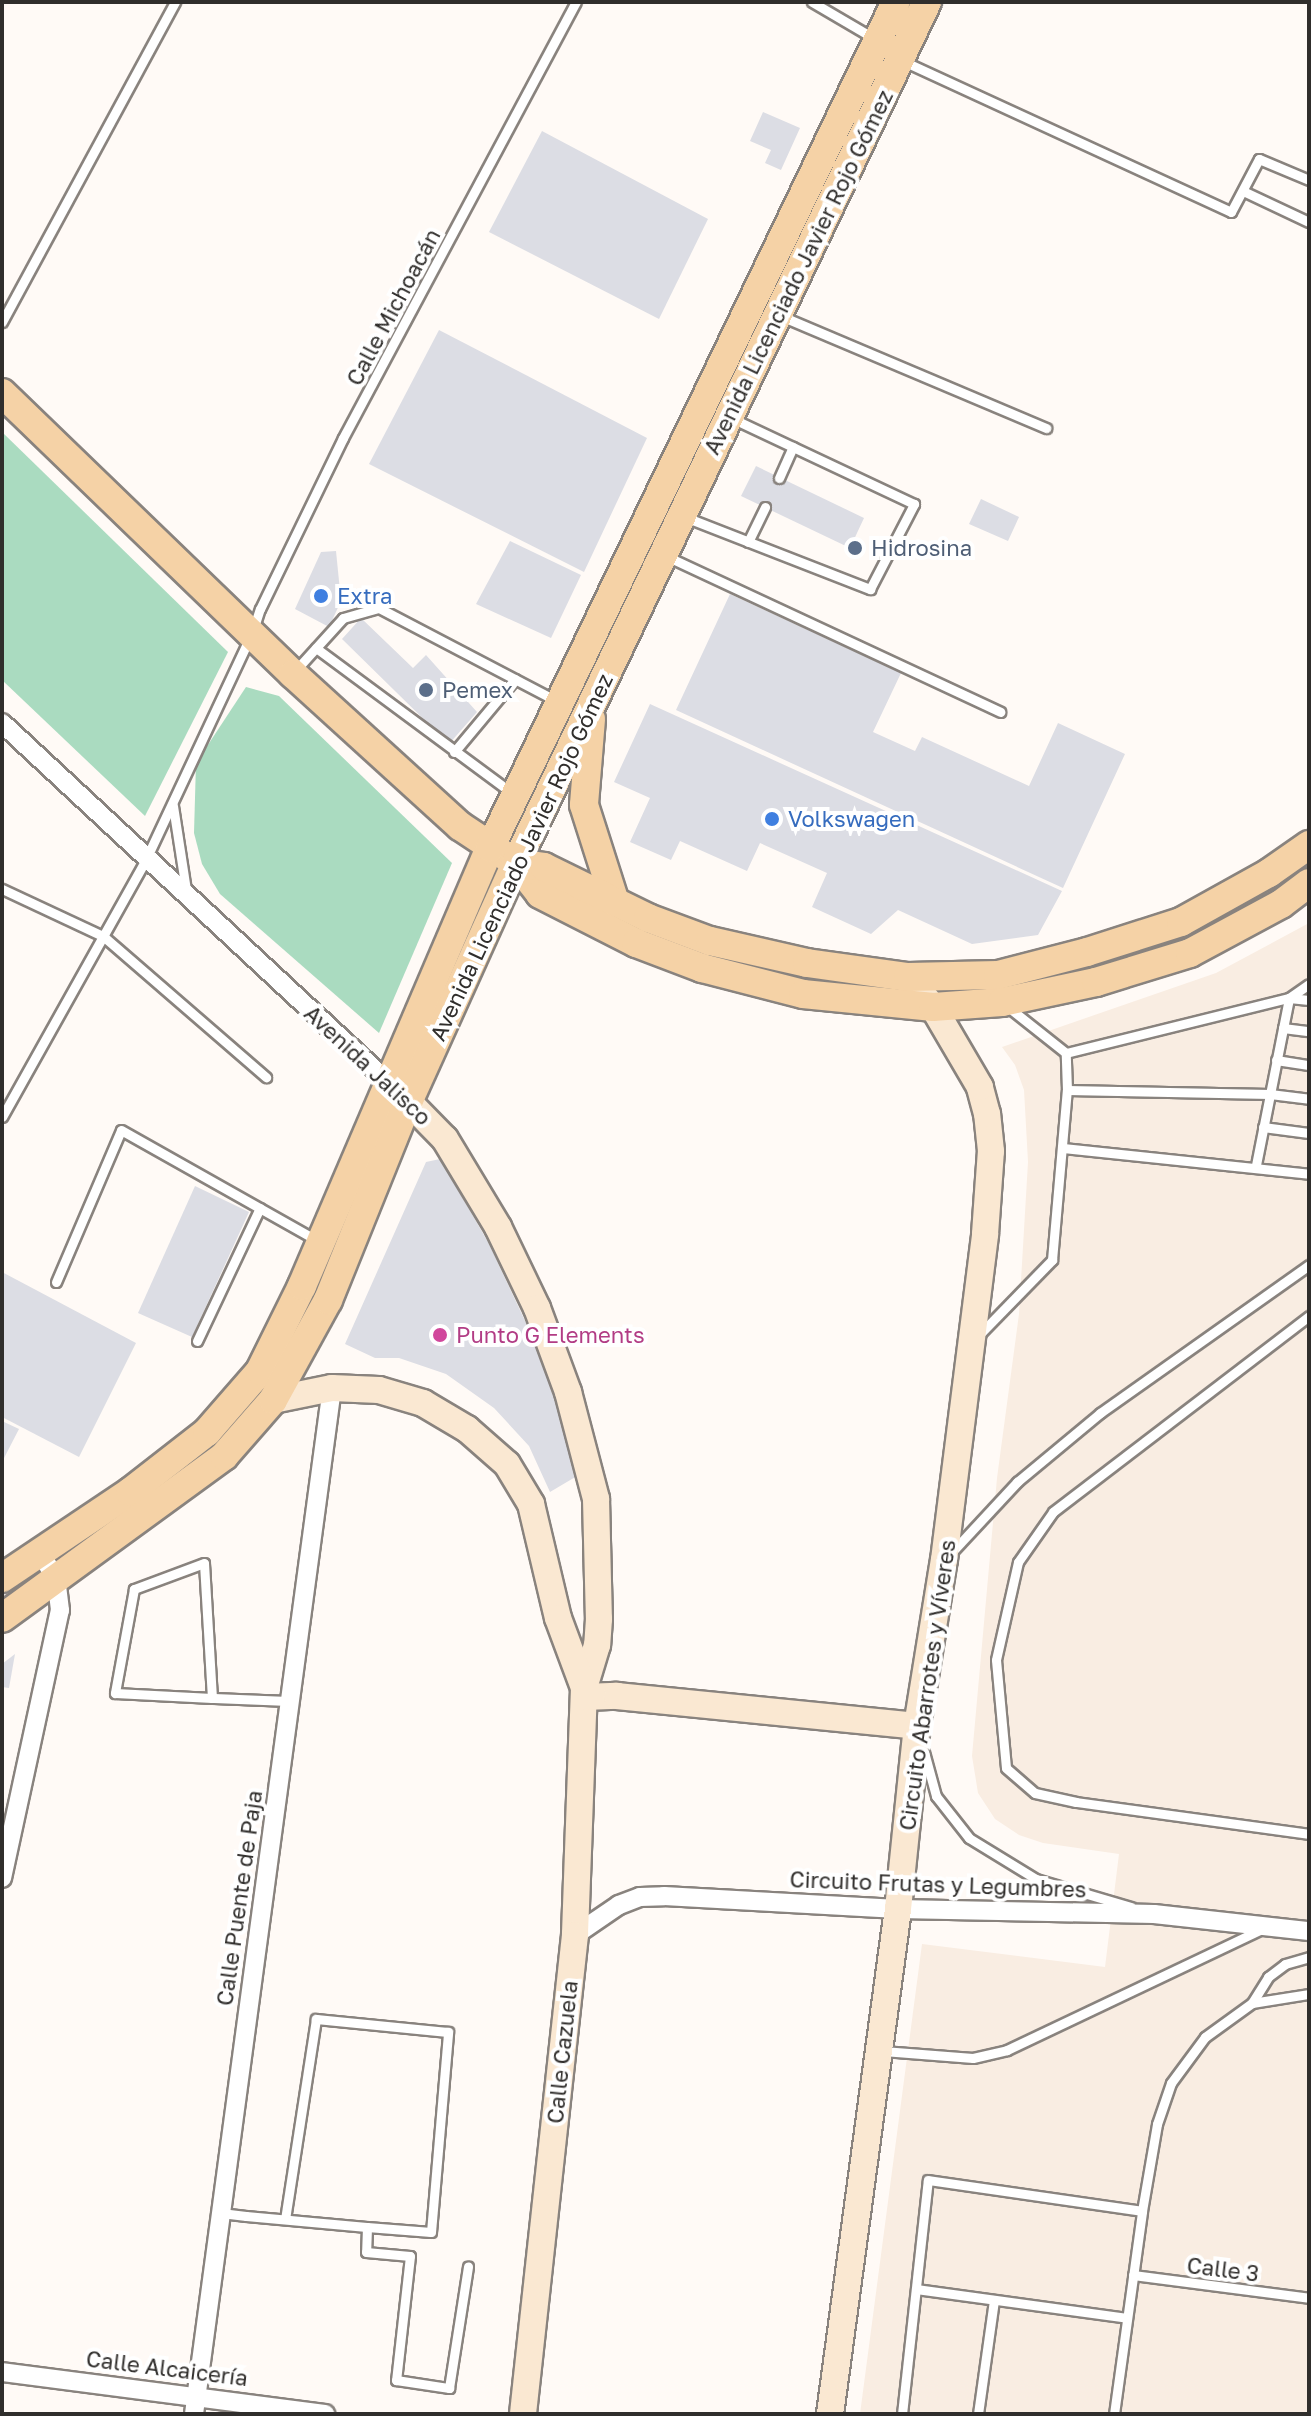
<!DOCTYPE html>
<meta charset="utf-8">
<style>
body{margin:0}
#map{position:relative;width:1311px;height:2416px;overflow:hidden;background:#fffaf6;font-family:"Golos Text",sans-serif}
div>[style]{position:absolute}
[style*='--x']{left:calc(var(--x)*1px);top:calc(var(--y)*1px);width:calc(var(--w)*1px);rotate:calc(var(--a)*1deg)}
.built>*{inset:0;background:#f9ede2}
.green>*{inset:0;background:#aadbc0}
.building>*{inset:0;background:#dcdde4}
.roads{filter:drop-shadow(2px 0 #89837e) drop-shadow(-2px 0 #89837e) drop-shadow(0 2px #89837e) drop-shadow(0 -2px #89837e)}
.service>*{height:9px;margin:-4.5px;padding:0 4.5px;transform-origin:4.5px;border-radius:4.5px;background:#fff}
.minor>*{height:18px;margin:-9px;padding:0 9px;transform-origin:9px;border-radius:9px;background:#fff}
.secondary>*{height:26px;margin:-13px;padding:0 13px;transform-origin:13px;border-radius:13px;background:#fae8d2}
.primary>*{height:28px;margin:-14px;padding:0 14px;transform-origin:14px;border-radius:14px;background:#f5d2a6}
.dots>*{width:22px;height:22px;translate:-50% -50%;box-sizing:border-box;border:4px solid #fff;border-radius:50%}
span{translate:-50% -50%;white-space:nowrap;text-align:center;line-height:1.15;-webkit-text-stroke:8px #fff;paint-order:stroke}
.street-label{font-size:22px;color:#302e2c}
.service-label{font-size:22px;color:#4e5e75}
.left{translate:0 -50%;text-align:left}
.shop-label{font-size:22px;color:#366cbe}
.hotel-label{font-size:22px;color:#b23c85}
.frame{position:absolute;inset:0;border:4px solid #302e2c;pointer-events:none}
</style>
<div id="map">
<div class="built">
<div style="clip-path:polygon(1309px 923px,1309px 2414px,860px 2414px,922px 1944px,1105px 1967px,1119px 1854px,1043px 1843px,1019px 1835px,995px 1819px,978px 1793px,972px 1756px,997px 1478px,1019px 1314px,1028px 1162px,1024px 1090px,1015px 1065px,1002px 1047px,1216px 973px)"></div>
</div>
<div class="green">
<div style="clip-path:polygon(2px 432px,228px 652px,145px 816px,2px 680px)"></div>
<div style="clip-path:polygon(246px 687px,279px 696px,452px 863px,379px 1033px,220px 894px,202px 864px,194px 833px,196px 763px)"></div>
</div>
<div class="building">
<div style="clip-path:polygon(763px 112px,800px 128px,781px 170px,765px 163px,771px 150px,750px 141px)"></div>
<div style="clip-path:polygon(542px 131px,708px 219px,659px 319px,489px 232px)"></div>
<div style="clip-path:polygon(439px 330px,647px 438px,584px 572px,369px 464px)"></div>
<div style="clip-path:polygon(756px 466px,864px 518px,850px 548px,741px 496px)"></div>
<div style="clip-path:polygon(981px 499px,1019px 517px,1008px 541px,969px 524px)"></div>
<div style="clip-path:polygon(510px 541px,581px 575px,551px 638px,476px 604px)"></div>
<div style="clip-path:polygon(336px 551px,341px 601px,329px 627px,295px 609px,321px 552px)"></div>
<div style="clip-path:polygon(730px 594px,901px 673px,873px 732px,915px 751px,922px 737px,1029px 786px,1058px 723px,1125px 754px,1063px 888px,676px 710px)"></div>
<div style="clip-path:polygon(361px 618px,413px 668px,426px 655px,477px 712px,449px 744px,342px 639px)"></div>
<div style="clip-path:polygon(650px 704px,1062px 891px,1038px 935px,972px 944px,898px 910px,871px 934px,812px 907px,827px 873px,760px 843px,747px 871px,680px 841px,671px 860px,630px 842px,650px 798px,614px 782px)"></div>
<div style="clip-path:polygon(440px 1159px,488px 1242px,527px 1325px,555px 1396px,577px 1476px,550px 1492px,529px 1446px,494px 1408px,446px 1374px,399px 1358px,375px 1358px,345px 1344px,426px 1162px)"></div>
<div style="clip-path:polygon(195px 1186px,249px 1212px,192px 1337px,138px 1313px)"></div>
<div style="clip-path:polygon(2px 1272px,136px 1343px,79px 1457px,2px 1417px)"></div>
<div style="clip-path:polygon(2px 1421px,19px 1429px,2px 1462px)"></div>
<div style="clip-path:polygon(15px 1654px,9px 1688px,2px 1687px,2px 1664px)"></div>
</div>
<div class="roads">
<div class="service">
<div style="--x:812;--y:2;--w:73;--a:30.4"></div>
<div style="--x:903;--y:61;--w:361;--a:24.7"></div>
<div style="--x:1231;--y:212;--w:60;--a:-62.2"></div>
<div style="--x:1259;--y:159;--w:54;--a:22.8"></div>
<div style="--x:1243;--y:191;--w:73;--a:25.2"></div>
<div style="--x:781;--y:316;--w:288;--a:22.9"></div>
<div style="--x:2;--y:322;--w:364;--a:-61.6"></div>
<div style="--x:779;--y:478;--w:34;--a:-66"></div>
<div style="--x:685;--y:517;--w:199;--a:21.3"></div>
<div style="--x:870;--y:589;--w:96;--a:-62.6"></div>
<div style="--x:914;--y:504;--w:202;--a:-154.8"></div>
<div style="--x:748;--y:542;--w:39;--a:-64"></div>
<div style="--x:666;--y:556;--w:369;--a:25"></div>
<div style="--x:316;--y:648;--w:244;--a:36.5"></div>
<div style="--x:294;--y:672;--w:73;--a:-47.8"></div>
<div style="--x:343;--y:618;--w:37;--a:-16"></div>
<div style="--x:379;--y:608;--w:199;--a:27.6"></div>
<div style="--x:454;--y:752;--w:95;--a:-50.1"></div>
<div style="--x:173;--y:806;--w:85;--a:81.2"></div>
<div style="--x:2;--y:889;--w:111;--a:25"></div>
<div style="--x:103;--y:936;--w:216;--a:40.9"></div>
<div style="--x:1008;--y:1007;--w:74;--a:38.4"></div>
<div style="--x:1066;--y:1053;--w:230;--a:-13.9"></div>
<div style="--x:1289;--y:998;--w:20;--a:6"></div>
<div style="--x:1283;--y:1028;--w:26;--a:7"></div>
<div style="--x:1276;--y:1060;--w:33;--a:9"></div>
<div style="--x:1067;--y:1090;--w:203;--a:1.1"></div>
<div style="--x:1270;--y:1094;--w:39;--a:7"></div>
<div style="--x:2;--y:1117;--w:295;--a:-60.8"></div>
<div style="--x:146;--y:859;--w:250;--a:-64.9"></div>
<div style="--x:252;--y:633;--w:25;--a:-72"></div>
<div style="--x:260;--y:609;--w:190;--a:-64.1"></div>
<div style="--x:343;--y:438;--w:494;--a:-61.9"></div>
<div style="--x:1263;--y:1127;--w:46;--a:7.4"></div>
<div style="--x:1063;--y:1148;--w:247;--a:6"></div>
<div style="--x:1256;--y:1165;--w:170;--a:-78.8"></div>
<div style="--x:1289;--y:998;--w:24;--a:-35"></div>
<div style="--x:56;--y:1282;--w:165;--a:-66.8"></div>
<div style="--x:121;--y:1130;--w:226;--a:29.4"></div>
<div style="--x:1309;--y:1316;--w:322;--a:142.6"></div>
<div style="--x:1053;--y:1512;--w:61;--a:125"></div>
<div style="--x:1018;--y:1562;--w:100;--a:102.7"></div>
<div style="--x:996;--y:1660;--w:108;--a:84.7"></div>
<div style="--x:1006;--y:1768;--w:38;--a:41"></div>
<div style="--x:1035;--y:1793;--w:42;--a:12.4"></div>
<div style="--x:1076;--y:1802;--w:235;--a:7.8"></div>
<div style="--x:979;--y:1335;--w:105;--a:-45.8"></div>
<div style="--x:1052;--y:1260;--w:171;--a:-85"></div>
<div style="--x:1067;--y:1090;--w:37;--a:-92"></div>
<div style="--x:197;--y:1341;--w:147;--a:-64.7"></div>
<div style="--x:952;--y:1552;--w:96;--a:-47.1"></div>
<div style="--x:1017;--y:1482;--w:108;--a:-39.7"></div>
<div style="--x:1100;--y:1413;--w:256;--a:-35.3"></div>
<div style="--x:212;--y:1698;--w:135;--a:-93.4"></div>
<div style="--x:204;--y:1563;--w:75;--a:159.6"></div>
<div style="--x:134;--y:1589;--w:106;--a:100.4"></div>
<div style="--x:115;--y:1693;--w:97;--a:3"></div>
<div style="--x:212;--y:1698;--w:78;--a:2.2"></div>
<div style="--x:924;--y:1752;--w:46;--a:74.7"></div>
<div style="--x:936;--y:1796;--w:53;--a:51.8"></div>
<div style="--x:969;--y:1838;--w:79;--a:31.5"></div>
<div style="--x:1036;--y:1879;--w:99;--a:16.4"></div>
<div style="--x:1252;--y:2003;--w:31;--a:-58"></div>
<div style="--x:1268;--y:1977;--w:21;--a:-37"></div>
<div style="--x:1285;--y:1964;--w:25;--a:-16"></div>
<div style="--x:883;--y:2051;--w:90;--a:4.4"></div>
<div style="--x:973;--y:2058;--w:35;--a:-13"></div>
<div style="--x:1007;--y:2050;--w:280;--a:-25.4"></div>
<div style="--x:221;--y:2213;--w:25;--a:7"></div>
<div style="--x:246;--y:2216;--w:121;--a:5.2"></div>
<div style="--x:367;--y:2227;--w:64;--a:4.5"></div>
<div style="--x:431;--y:2232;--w:201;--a:-85.1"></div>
<div style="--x:448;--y:2032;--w:133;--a:-174.4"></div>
<div style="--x:316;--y:2019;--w:202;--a:98.8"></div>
<div style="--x:367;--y:2227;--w:25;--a:92"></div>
<div style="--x:366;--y:2252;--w:44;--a:5.2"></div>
<div style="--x:410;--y:2256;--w:125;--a:96.4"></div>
<div style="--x:396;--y:2380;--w:54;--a:8.6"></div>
<div style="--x:449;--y:2388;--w:123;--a:-81.1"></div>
<div style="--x:1133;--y:2275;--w:177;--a:7.4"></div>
<div style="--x:916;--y:2289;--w:213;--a:7.8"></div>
<div style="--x:902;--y:2414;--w:235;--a:-83.7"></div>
<div style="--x:928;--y:2180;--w:216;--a:8.2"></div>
<div style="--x:978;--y:2414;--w:115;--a:-82"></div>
<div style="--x:1114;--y:2414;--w:205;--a:-82.1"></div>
<div style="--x:1142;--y:2211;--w:88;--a:-80.2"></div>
<div style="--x:1157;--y:2124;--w:43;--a:-71.1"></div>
<div style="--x:1171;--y:2083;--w:57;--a:-53.5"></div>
<div style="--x:1205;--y:2037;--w:58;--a:-35.9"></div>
<div style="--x:1252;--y:2003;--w:58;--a:-9"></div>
</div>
<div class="minor">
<div style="--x:2;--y:723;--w:529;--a:42.93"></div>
<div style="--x:2;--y:1878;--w:274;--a:-77.8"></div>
<div style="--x:60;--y:1610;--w:31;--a:-97"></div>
<div style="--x:56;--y:1579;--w:31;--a:-121"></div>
<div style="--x:575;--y:1935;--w:53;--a:-34.3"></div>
<div style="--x:619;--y:1905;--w:22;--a:-21"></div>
<div style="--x:640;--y:1897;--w:24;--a:-2"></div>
<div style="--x:664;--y:1896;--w:234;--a:3.2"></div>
<div style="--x:898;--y:1909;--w:256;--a:1.1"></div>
<div style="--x:1154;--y:1914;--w:156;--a:6.3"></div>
<div style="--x:2;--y:2372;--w:326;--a:7.4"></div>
<div style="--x:194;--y:2414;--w:1035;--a:-82.34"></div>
</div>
<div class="secondary">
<div style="--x:395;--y:1088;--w:71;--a:45.6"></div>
<div style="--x:445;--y:1139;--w:103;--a:58.9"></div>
<div style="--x:498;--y:1227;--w:90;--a:64.3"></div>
<div style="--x:537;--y:1308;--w:90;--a:69.7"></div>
<div style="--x:568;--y:1392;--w:111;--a:75.3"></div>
<div style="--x:596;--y:1499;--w:120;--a:88.6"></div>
<div style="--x:599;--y:1619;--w:26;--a:94"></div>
<div style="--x:597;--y:1645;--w:45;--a:106.8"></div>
<div style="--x:584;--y:1688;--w:247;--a:92.1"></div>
<div style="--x:575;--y:1935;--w:482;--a:96.2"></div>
<div style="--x:273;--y:1400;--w:60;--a:-11.5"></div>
<div style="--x:332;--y:1388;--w:47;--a:2.4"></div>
<div style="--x:379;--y:1390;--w:46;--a:16.5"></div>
<div style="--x:423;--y:1403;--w:51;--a:30.6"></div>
<div style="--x:467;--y:1429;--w:53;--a:41.2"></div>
<div style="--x:507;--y:1464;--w:47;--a:59"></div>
<div style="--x:531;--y:1504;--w:117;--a:76.7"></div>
<div style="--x:558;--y:1618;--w:75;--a:69.6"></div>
<div style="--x:584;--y:1697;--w:33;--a:-2"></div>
<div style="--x:617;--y:1696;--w:301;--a:5.7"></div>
<div style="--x:830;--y:2414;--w:510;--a:-82.33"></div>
<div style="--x:898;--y:1909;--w:184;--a:-84.1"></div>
<div style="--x:917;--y:1726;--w:168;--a:-80.8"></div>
<div style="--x:944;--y:1560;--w:329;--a:-82.8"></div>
<div style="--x:985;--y:1234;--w:83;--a:-85.9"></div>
<div style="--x:991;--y:1151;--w:37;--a:-96"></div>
<div style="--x:987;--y:1114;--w:28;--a:-105"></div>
<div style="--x:980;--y:1087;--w:93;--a:-120.4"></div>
<div style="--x:933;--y:1007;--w:39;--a:-130"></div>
</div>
<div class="primary">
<div style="--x:2;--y:393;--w:405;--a:44"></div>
<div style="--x:293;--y:674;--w:226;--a:42.3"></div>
<div style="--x:460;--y:826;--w:67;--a:33.5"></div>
<div style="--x:516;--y:863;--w:39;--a:52"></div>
<div style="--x:540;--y:894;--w:108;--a:27"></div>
<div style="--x:636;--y:943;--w:71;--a:20.7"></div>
<div style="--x:702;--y:968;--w:104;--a:14.4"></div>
<div style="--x:803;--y:994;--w:131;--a:5.7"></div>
<div style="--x:933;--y:1007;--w:69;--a:-4.1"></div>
<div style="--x:1002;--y:1002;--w:96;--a:-12"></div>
<div style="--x:1096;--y:982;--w:98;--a:-17.1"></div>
<div style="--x:1190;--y:953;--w:103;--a:-28.3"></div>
<div style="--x:1281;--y:904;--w:35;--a:-37"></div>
<div style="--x:591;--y:719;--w:86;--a:94.7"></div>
<div style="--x:584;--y:805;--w:102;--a:72.3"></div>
<div style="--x:516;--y:863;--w:28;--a:8"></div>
<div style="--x:544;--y:867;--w:116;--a:26.1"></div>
<div style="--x:648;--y:918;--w:66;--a:20.4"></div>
<div style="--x:710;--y:941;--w:99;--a:12.8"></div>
<div style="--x:807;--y:963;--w:102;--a:7.9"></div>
<div style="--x:908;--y:977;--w:90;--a:-1.3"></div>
<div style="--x:998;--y:975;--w:92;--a:-14.5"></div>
<div style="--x:1087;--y:952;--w:99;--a:-17.7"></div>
<div style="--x:1181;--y:922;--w:101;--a:-29.1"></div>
<div style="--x:1269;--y:873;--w:49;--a:-35"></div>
<div style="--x:2;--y:1578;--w:154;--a:-33.9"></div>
<div style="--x:130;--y:1492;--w:98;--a:-37.9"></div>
<div style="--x:207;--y:1432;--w:81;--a:-49"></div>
<div style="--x:260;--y:1371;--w:95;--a:-63.7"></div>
<div style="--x:302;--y:1286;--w:477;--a:-66.8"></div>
<div style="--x:490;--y:848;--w:938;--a:-64.36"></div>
<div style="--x:2;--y:1618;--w:275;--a:-36.1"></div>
<div style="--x:224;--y:1456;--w:74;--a:-48.8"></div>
<div style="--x:273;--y:1400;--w:114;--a:-61.2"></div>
<div style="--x:328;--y:1300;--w:216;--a:-68"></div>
<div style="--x:409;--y:1100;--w:260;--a:-65.7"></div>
<div style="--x:516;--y:863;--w:954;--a:-64.48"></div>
</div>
</div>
<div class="dots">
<div style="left:855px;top:548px;background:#5c6f8a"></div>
<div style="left:321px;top:596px;background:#3f7fe0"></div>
<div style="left:426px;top:690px;background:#5c6f8a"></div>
<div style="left:772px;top:819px;background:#3f7fe0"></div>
<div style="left:440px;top:1335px;background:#d1479c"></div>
</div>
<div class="street-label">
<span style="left:798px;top:272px;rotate:-64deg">Avenida Licenciado Javier Rojo Gómez</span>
<span style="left:393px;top:307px;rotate:-62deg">Calle Michoacán</span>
<span style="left:521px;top:857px;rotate:-65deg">Avenida Licenciado Javier Rojo Gómez</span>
<span style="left:368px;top:1065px;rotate:43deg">Avenida Jalisco</span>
<span style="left:927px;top:1685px;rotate:-82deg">Circuito Abarrotes y Víveres</span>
<span style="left:938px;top:1884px;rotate:2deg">Circuito Frutas y Legumbres</span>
<span style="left:239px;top:1898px;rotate:-82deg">Calle Puente de Paja</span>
<span style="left:562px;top:2052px;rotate:-84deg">Calle Cazuela</span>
<span style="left:1223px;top:2269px;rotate:7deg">Calle 3</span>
<span style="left:167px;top:2368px;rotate:7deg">Calle Alcaicería</span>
</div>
<div class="service-label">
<span class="left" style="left:871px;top:548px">Hidrosina</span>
<span class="left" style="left:442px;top:690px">Pemex</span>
</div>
<div class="shop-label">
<span class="left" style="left:337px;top:596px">Extra</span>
<span class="left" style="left:788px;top:819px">Volkswagen</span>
</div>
<div class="hotel-label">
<span class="left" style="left:456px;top:1335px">Punto G Elements</span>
</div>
<div class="frame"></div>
</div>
